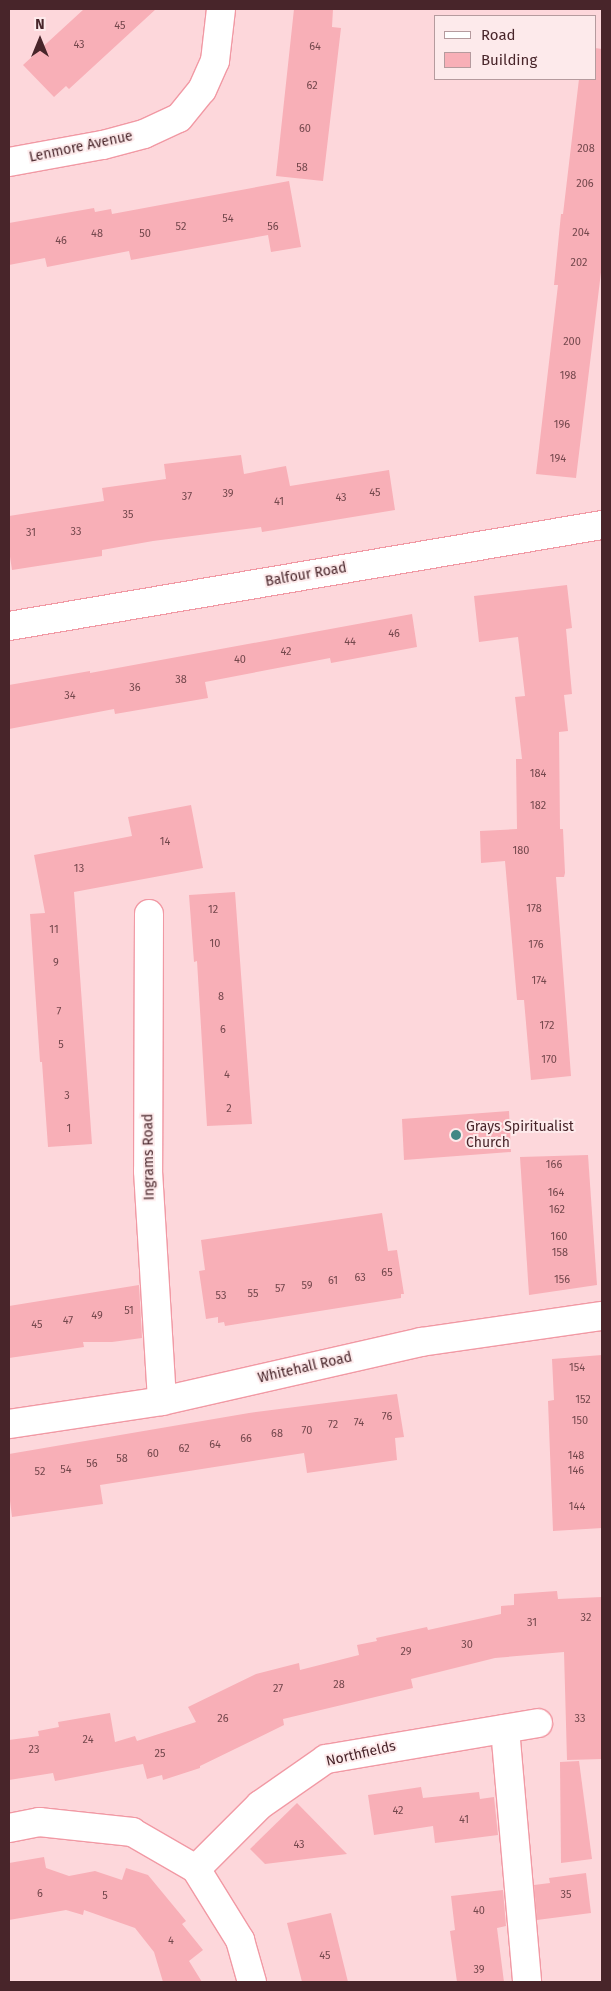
<!DOCTYPE html>
<style>
body{margin:0}
#map{position:relative;width:611px;height:1991px;overflow:hidden;background:#fdd7db;font-family:"Fira Sans",sans-serif}
div>[style]{position:absolute}
[style*='--x']{left:calc(var(--x)*1px);top:calc(var(--y)*1px);width:calc(var(--w)*1px);rotate:calc(var(--a)*1deg)}
.building>*{inset:0;background:#f8afb7}
.roads{filter:drop-shadow(1px 0 #f199a4) drop-shadow(-1px 0 #f199a4) drop-shadow(0 1px #f199a4) drop-shadow(0 -1px #f199a4)}
.minor>*{height:28px;margin:-14px;padding:0 14px;transform-origin:14px;border-radius:14px;background:#fff}
.dots>*{width:14px;height:14px;translate:-50% -50%;box-sizing:border-box;border:2px solid #fdeaeb;border-radius:50%}
span{translate:-50% -50%;white-space:nowrap;text-align:center;line-height:1.15;-webkit-text-stroke:4px #fdeaeb;paint-order:stroke}
.number-label{font-size:11px;color:#74484d}
.number-label span{-webkit-text-stroke-width:0}
.street-label{font-size:14px;color:#48252a}
.poi-label{font-size:14px;color:#48252a}
.left{translate:0 -50%;text-align:left}
.frame{position:absolute;inset:0;border:10px solid #48252a;pointer-events:none}
.legend{position:absolute;left:434px;top:15px;width:162px;height:65px;box-sizing:border-box;background:#fdeaeb;border:1px solid #b59b9e;margin:0;padding:6px 9px;list-style:none;font-size:15px;color:#48252a}
.legend li{display:flex;align-items:center;gap:10px;height:25px}
.legend b{width:25px;border:1px solid #b59b9e}
.north{position:absolute;left:15px;top:15px;width:50px;height:50px;-webkit-text-stroke:4px #fdeaeb;paint-order:stroke;rotate:0deg;font-size:14px;font-weight:700;line-height:20px;text-align:center;color:#48252a}
.north::after{content:'';display:block;margin:auto;width:18px;height:22px;background:#48252a;clip-path:polygon(50% 0,100% 100%,50% 72%,0 100%)}
</style>
<div id="map">
<div class="building">
<div style="clip-path:polygon(84px 9px,156px 9px,69px 89px,66px 86px,54px 97px,23px 65px)"></div>
<div style="clip-path:polygon(294px 9px,333px 9px,332px 27px,341px 28px,323px 181px,276px 176px)"></div>
<div style="clip-path:polygon(595px 48px,602px 49px,602px 264px,576px 478px,536px 474px,558px 285px,554px 285px,561px 214px,563px 214px,579px 79px,595px 79px)"></div>
<div style="clip-path:polygon(289px 181px,301px 247px,271px 252px,268px 235px,131px 260px,129px 251px,47px 267px,45px 258px,9px 265px,9px 223px,94px 208px,95px 212px,111px 209px,112px 214px)"></div>
<div style="clip-path:polygon(241px 455px,244px 474px,286px 466px,290px 486px,389px 470px,395px 510px,262px 532px,261px 527px,153px 541px,102px 550px,102px 556px,12px 570px,9px 550px,9px 516px,104px 501px,102px 488px,166px 479px,164px 464px)"></div>
<div style="clip-path:polygon(567px 585px,572px 628px,566px 629px,572px 694px,564px 695px,568px 731px,559px 732px,560px 829px,563px 829px,565px 873px,564px 877px,556px 877px,571px 1076px,531px 1080px,524px 1000px,517px 1000px,505px 861px,481px 863px,480px 831px,517px 829px,516px 759px,522px 759px,515px 697px,525px 696px,518px 637px,479px 642px,474px 596px)"></div>
<div style="clip-path:polygon(412px 614px,417px 647px,331px 663px,330px 658px,205px 682px,208px 698px,115px 714px,114px 709px,9px 729px,9px 685px,90px 671px,90px 673px)"></div>
<div style="clip-path:polygon(191px 805px,203px 868px,74px 892px,92px 1144px,48px 1147px,42px 1062px,40px 1062px,30px 914px,45px 913px,34px 855px,132px 836px,128px 817px)"></div>
<div style="clip-path:polygon(235px 892px,252px 1124px,207px 1126px,197px 961px,194px 962px,189px 895px)"></div>
<div style="clip-path:polygon(509px 1111px,511px 1152px,404px 1160px,402px 1119px)"></div>
<div style="clip-path:polygon(588px 1155px,597px 1285px,529px 1295px,520px 1157px)"></div>
<div style="clip-path:polygon(382px 1213px,388px 1251px,397px 1250px,404px 1294px,401px 1294px,401px 1298px,225px 1326px,224px 1322px,218px 1323px,218px 1317px,206px 1319px,199px 1271px,205px 1270px,201px 1240px)"></div>
<div style="clip-path:polygon(139px 1285px,142px 1338px,112px 1342px,83px 1342px,84px 1347px,9px 1358px,9px 1306px)"></div>
<div style="clip-path:polygon(602px 1355px,602px 1528px,553px 1531px,548px 1401px,554px 1400px,552px 1359px)"></div>
<div style="clip-path:polygon(397px 1394px,404px 1437px,395px 1438px,397px 1460px,307px 1473px,304px 1453px,100px 1485px,103px 1504px,12px 1517px,9px 1493px,9px 1454px,249px 1413px)"></div>
<div style="clip-path:polygon(557px 1591px,558px 1599px,602px 1597px,602px 1759px,567px 1760px,564px 1652px,495px 1658px,411px 1679px,413px 1688px,283px 1719px,284px 1725px,200px 1766px,200px 1768px,163px 1780px,162px 1775px,147px 1779px,143px 1764px,55px 1781px,53px 1773px,9px 1780px,9px 1740px,39px 1736px,38px 1731px,59px 1727px,58px 1722px,110px 1713px,115px 1742px,135px 1736px,137px 1741px,196px 1722px,188px 1707px,256px 1674px,299px 1663px,300px 1670px,359px 1655px,357px 1645px,377px 1641px,376px 1638px,427px 1627px,428px 1630px,501px 1614px,501px 1606px,514px 1605px,514px 1594px)"></div>
<div style="clip-path:polygon(579px 1761px,592px 1859px,561px 1863px,560px 1762px)"></div>
<div style="clip-path:polygon(421px 1787px,423px 1798px,479px 1792px,480px 1799px,494px 1797px,498px 1835px,435px 1843px,433px 1826px,374px 1835px,368px 1795px)"></div>
<div style="clip-path:polygon(297px 1803px,347px 1854px,265px 1864px,250px 1849px)"></div>
<div style="clip-path:polygon(44px 1857px,46px 1868px,69px 1876px,95px 1871px,122px 1880px,126px 1868px,148px 1875px,186px 1921px,182px 1924px,203px 1950px,189px 1961px,202px 1982px,163px 1982px,154px 1952px,135px 1928px,84px 1910px,83px 1915px,66px 1910px,9px 1920px,9px 1863px)"></div>
<div style="clip-path:polygon(586px 1873px,591px 1913px,537px 1920px,534px 1885px,550px 1883px,549px 1878px)"></div>
<div style="clip-path:polygon(503px 1890px,506px 1926px,497px 1928px,504px 1982px,457px 1982px,450px 1931px,455px 1930px,451px 1896px)"></div>
<div style="clip-path:polygon(331px 1913px,348px 1982px,302px 1982px,287px 1923px)"></div>
</div>
<div class="roads">
<div class="minor">
<div style="--x:9;--y:162;--w:96;--a:-10.3"></div>
<div style="--x:103;--y:145;--w:42;--a:-15"></div>
<div style="--x:144;--y:134;--w:38;--a:-25"></div>
<div style="--x:179;--y:118;--w:36;--a:-51"></div>
<div style="--x:202;--y:90;--w:32;--a:-66"></div>
<div style="--x:215;--y:61;--w:52;--a:-83.4"></div>
<div style="--x:9;--y:626;--w:602;--a:-9.67"></div>
<div style="--x:149;--y:914;--w:257;--a:90.2"></div>
<div style="--x:148;--y:1171;--w:230;--a:86.5"></div>
<div style="--x:9;--y:1424;--w:155;--a:-8.5"></div>
<div style="--x:162;--y:1401;--w:266;--a:-12.8"></div>
<div style="--x:421;--y:1342;--w:183;--a:-8.2"></div>
<div style="--x:505;--y:1729;--w:254;--a:85"></div>
<div style="--x:9;--y:1828;--w:31;--a:-11"></div>
<div style="--x:39;--y:1822;--w:94;--a:6.1"></div>
<div style="--x:132;--y:1832;--w:74;--a:30"></div>
<div style="--x:196;--y:1869;--w:84;--a:58.2"></div>
<div style="--x:240;--y:1940;--w:44;--a:74.1"></div>
<div style="--x:196;--y:1869;--w:91;--a:-45"></div>
<div style="--x:260;--y:1805;--w:80;--a:-34.9"></div>
<div style="--x:326;--y:1759;--w:215;--a:-9.6"></div>
</div>
</div>
<div class="dots">
<div style="left:456px;top:1135px;background:#418885"></div>
</div>
<div class="number-label">
<span style="left:120px;top:26px">45</span>
<span style="left:79px;top:45px">43</span>
<span style="left:315px;top:47px">64</span>
<span style="left:312px;top:86px">62</span>
<span style="left:305px;top:129px">60</span>
<span style="left:586px;top:149px">208</span>
<span style="left:302px;top:168px">58</span>
<span style="left:585px;top:184px">206</span>
<span style="left:228px;top:219px">54</span>
<span style="left:181px;top:227px">52</span>
<span style="left:273px;top:227px">56</span>
<span style="left:581px;top:233px">204</span>
<span style="left:97px;top:234px">48</span>
<span style="left:145px;top:234px">50</span>
<span style="left:61px;top:241px">46</span>
<span style="left:579px;top:263px">202</span>
<span style="left:572px;top:342px">200</span>
<span style="left:568px;top:376px">198</span>
<span style="left:562px;top:425px">196</span>
<span style="left:558px;top:459px">194</span>
<span style="left:375px;top:493px">45</span>
<span style="left:228px;top:494px">39</span>
<span style="left:187px;top:497px">37</span>
<span style="left:341px;top:498px">43</span>
<span style="left:279px;top:502px">41</span>
<span style="left:128px;top:515px">35</span>
<span style="left:76px;top:532px">33</span>
<span style="left:31px;top:533px">31</span>
<span style="left:394px;top:634px">46</span>
<span style="left:350px;top:642px">44</span>
<span style="left:286px;top:652px">42</span>
<span style="left:240px;top:660px">40</span>
<span style="left:181px;top:680px">38</span>
<span style="left:135px;top:688px">36</span>
<span style="left:70px;top:696px">34</span>
<span style="left:538px;top:774px">184</span>
<span style="left:538px;top:806px">182</span>
<span style="left:165px;top:842px">14</span>
<span style="left:521px;top:851px">180</span>
<span style="left:79px;top:869px">13</span>
<span style="left:534px;top:909px">178</span>
<span style="left:213px;top:910px">12</span>
<span style="left:54px;top:930px">11</span>
<span style="left:215px;top:944px">10</span>
<span style="left:536px;top:945px">176</span>
<span style="left:56px;top:963px">9</span>
<span style="left:539px;top:981px">174</span>
<span style="left:221px;top:997px">8</span>
<span style="left:59px;top:1012px">7</span>
<span style="left:547px;top:1026px">172</span>
<span style="left:223px;top:1030px">6</span>
<span style="left:61px;top:1045px">5</span>
<span style="left:549px;top:1060px">170</span>
<span style="left:227px;top:1075px">4</span>
<span style="left:67px;top:1096px">3</span>
<span style="left:229px;top:1109px">2</span>
<span style="left:69px;top:1129px">1</span>
<span style="left:554px;top:1165px">166</span>
<span style="left:556px;top:1193px">164</span>
<span style="left:557px;top:1210px">162</span>
<span style="left:559px;top:1237px">160</span>
<span style="left:560px;top:1253px">158</span>
<span style="left:387px;top:1273px">65</span>
<span style="left:360px;top:1278px">63</span>
<span style="left:562px;top:1280px">156</span>
<span style="left:333px;top:1281px">61</span>
<span style="left:307px;top:1286px">59</span>
<span style="left:280px;top:1289px">57</span>
<span style="left:253px;top:1294px">55</span>
<span style="left:221px;top:1296px">53</span>
<span style="left:129px;top:1311px">51</span>
<span style="left:97px;top:1316px">49</span>
<span style="left:68px;top:1321px">47</span>
<span style="left:37px;top:1325px">45</span>
<span style="left:577px;top:1368px">154</span>
<span style="left:583px;top:1400px">152</span>
<span style="left:387px;top:1417px">76</span>
<span style="left:580px;top:1421px">150</span>
<span style="left:359px;top:1423px">74</span>
<span style="left:333px;top:1425px">72</span>
<span style="left:307px;top:1431px">70</span>
<span style="left:277px;top:1434px">68</span>
<span style="left:246px;top:1439px">66</span>
<span style="left:215px;top:1445px">64</span>
<span style="left:184px;top:1449px">62</span>
<span style="left:153px;top:1454px">60</span>
<span style="left:576px;top:1456px">148</span>
<span style="left:122px;top:1459px">58</span>
<span style="left:92px;top:1464px">56</span>
<span style="left:66px;top:1470px">54</span>
<span style="left:576px;top:1471px">146</span>
<span style="left:40px;top:1472px">52</span>
<span style="left:577px;top:1507px">144</span>
<span style="left:586px;top:1618px">32</span>
<span style="left:532px;top:1623px">31</span>
<span style="left:467px;top:1645px">30</span>
<span style="left:406px;top:1652px">29</span>
<span style="left:339px;top:1685px">28</span>
<span style="left:278px;top:1689px">27</span>
<span style="left:223px;top:1719px">26</span>
<span style="left:580px;top:1719px">33</span>
<span style="left:88px;top:1740px">24</span>
<span style="left:34px;top:1750px">23</span>
<span style="left:160px;top:1754px">25</span>
<span style="left:398px;top:1811px">42</span>
<span style="left:464px;top:1820px">41</span>
<span style="left:299px;top:1845px">43</span>
<span style="left:40px;top:1894px">6</span>
<span style="left:566px;top:1895px">35</span>
<span style="left:105px;top:1896px">5</span>
<span style="left:479px;top:1911px">40</span>
<span style="left:171px;top:1941px">4</span>
<span style="left:325px;top:1956px">45</span>
<span style="left:479px;top:1970px">39</span>
</div>
<div class="street-label">
<span style="left:81px;top:147px;rotate:-12deg">Lenmore Avenue</span>
<span style="left:306px;top:575px;rotate:-10deg">Balfour Road</span>
<span style="left:149px;top:1157px;rotate:-91deg">Ingrams Road</span>
<span style="left:305px;top:1368px;rotate:-13deg">Whitehall Road</span>
<span style="left:361px;top:1754px;rotate:-13deg">Northfields</span>
</div>
<div class="poi-label">
<span class="left" style="left:466px;top:1135px">Grays Spiritualist<br>Church</span>
</div>
<div class="frame"></div>
<ul class="legend">
<li><b style="height:6px;background:#fff"></b>Road</li>
<li><b style="height:14px;background:#f8afb7"></b>Building</li>
</ul>
<div class="north">N</div>
</div>
